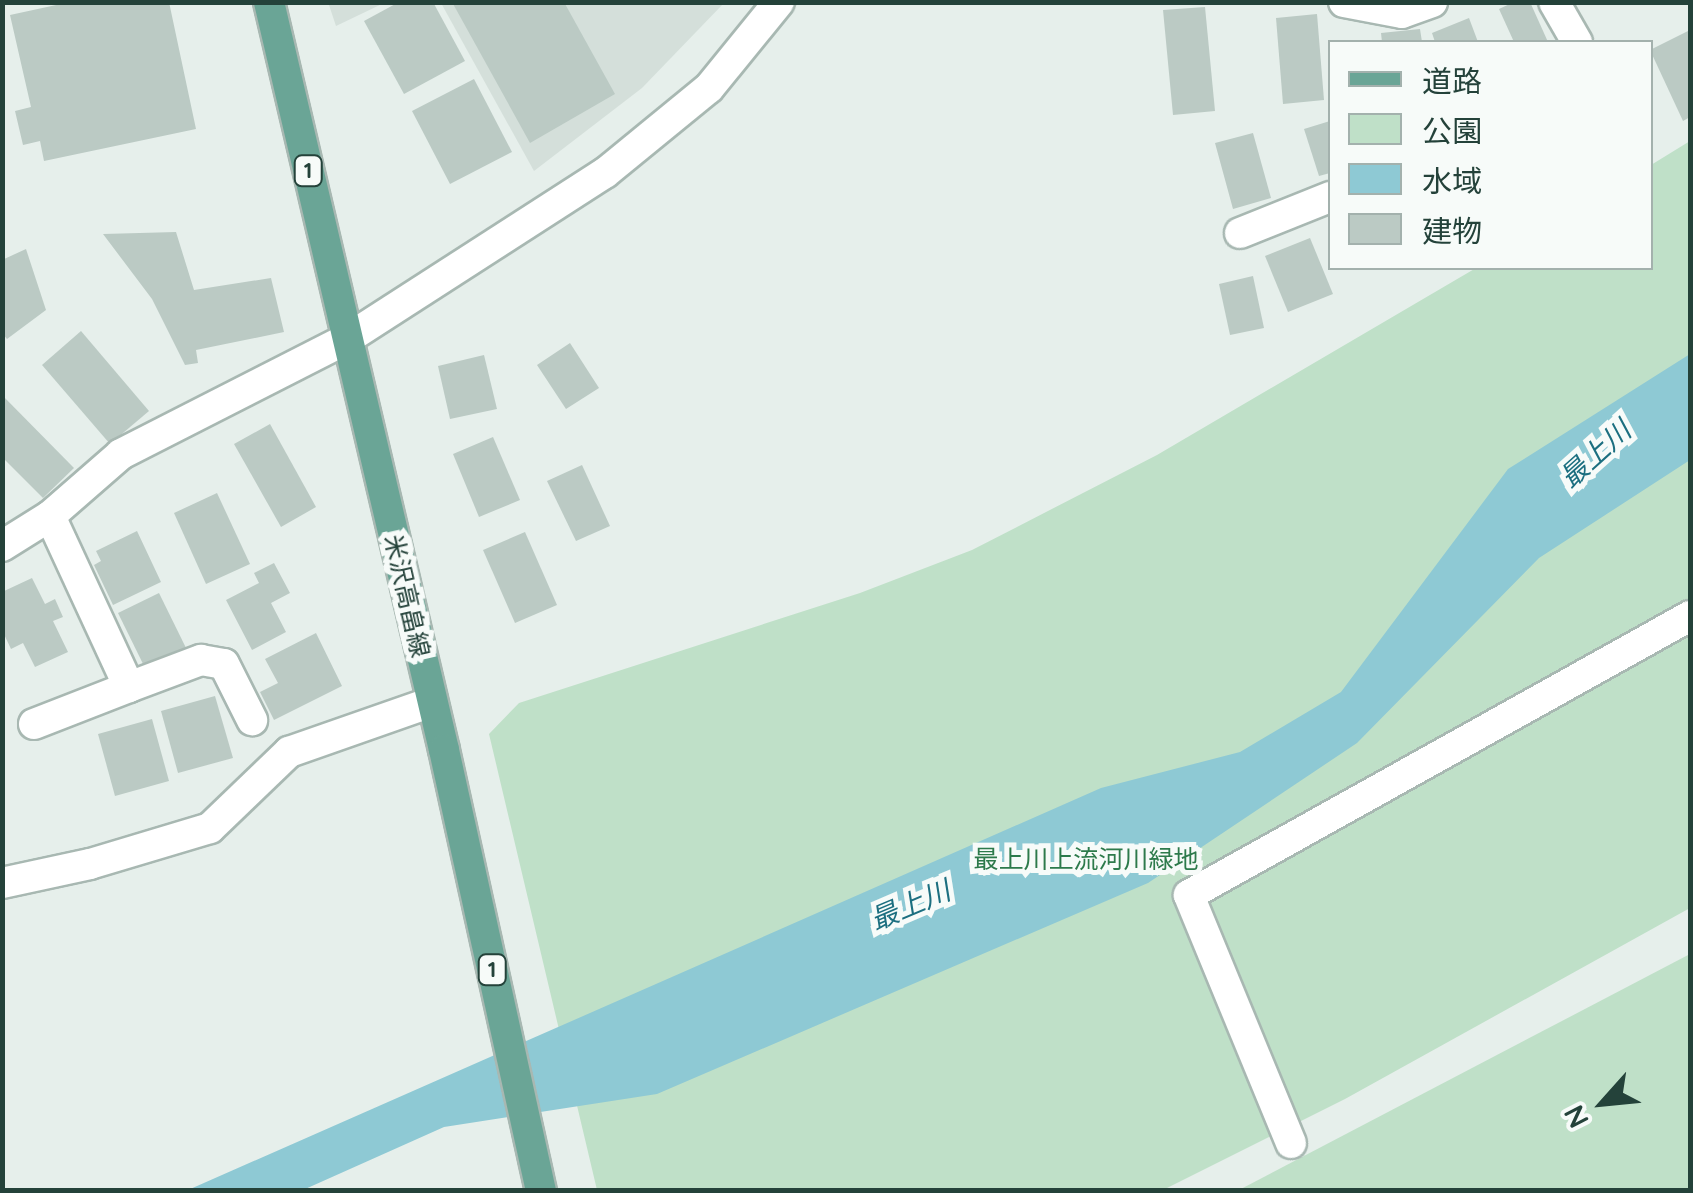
<!DOCTYPE html>
<meta charset="utf-8">
<style>
body{margin:0}
#map{position:relative;width:1693px;height:1193px;overflow:hidden;background:#e6efeb;font-family:Quicksand,"Noto Sans JP",sans-serif}
div>[style]{position:absolute}
[style*='--x']{left:calc(var(--x)*1px);top:calc(var(--y)*1px);width:calc(var(--w)*1px);rotate:calc(var(--a)*1deg)}
.built>*{inset:0;background:#d4dfda}
.green>*{inset:0;background:#bfe0c8}
.water>*{inset:0;background:#8ec9d4}
.building>*{inset:0;background:#bbcac4}
.roads{filter:drop-shadow(2px 0 #a8b8b2) drop-shadow(-2px 0 #a8b8b2) drop-shadow(0 2px #a8b8b2) drop-shadow(0 -2px #a8b8b2)}
.minor>*{height:30px;margin:-15px;padding:0 15px;transform-origin:15px;border-radius:15px;background:#fff}
.major>*{height:30px;margin:-15px;padding:0 15px;transform-origin:15px;border-radius:15px;background:#6aa596}
span{translate:-50% -50%;white-space:nowrap;text-align:center;line-height:1.15;-webkit-text-stroke:10px #f7fbf9;paint-order:stroke}
.shield-label span{padding:2px 8px;background:#f7fbf9;border:2px solid;border-radius:8px;-webkit-text-stroke-width:0}
.shield-label{font-size:22px;color:#24423a;font-weight:700}
.street-label{font-size:25px;color:#24423a}
.park-label{font-size:25px;color:#2d7a4b}
.water-label{font-size:28px;color:#1c6f80;font-style:italic}
.frame{position:absolute;inset:0;border:5px solid #24423a;pointer-events:none}
.legend{position:absolute;left:1328px;top:40px;width:325px;height:230px;box-sizing:border-box;background:#f7fbf9;border:2px solid #a3b1ad;margin:0;padding:12px 18px;list-style:none;font-size:30px;color:#24423a}
.legend li{display:flex;align-items:center;gap:20px;height:50px}
.legend b{width:50px;border:2px solid #a3b1ad}
.north{position:absolute;left:1553px;top:1053px;width:100px;height:100px;-webkit-text-stroke:8px #f7fbf9;paint-order:stroke;rotate:243deg;font-size:28px;font-weight:700;line-height:40px;text-align:center;color:#24423a}
.north::after{content:'';display:block;margin:auto;width:35px;height:45px;background:#24423a;clip-path:polygon(50% 0,100% 100%,50% 72%,0 100%)}
</style>
<div id="map">
<div class="built">
<div style="clip-path:polygon(328px 2px,384px 2px,384px 3px,336px 26px)"></div>
<div style="clip-path:polygon(441px 3px,724px 3px,642px 88px,534px 171px)"></div>
</div>
<div class="green">
<div style="clip-path:polygon(1690px 141px,1690px 908px,1345px 1099px,1163px 1190px,597px 1190px,489px 734px,519px 703px,860px 593px,972px 550px,1157px 455px,1476px 268px,1650px 268px,1651px 165px)"></div>
<div style="clip-path:polygon(1690px 954px,1690px 1190px,1239px 1190px)"></div>
</div>
<div class="water">
<div style="clip-path:polygon(1690px 354px,1690px 460px,1539px 558px,1357px 743px,1148px 883px,657px 1094px,444px 1127px,303px 1190px,188px 1190px,1101px 788px,1240px 752px,1341px 692px,1508px 469px)"></div>
</div>
<div class="building">
<div style="clip-path:polygon(70px 2px,169px 2px,196px 129px,44px 161px,40px 141px,23px 145px,15px 111px,31px 107px,10px 15px)"></div>
<div style="clip-path:polygon(399px 2px,433px 2px,465px 61px,404px 94px,364px 21px)"></div>
<div style="clip-path:polygon(452px 2px,564px 2px,615px 94px,530px 143px)"></div>
<div style="clip-path:polygon(1514px 2px,1530px 2px,1548px 42px,1514px 42px,1499px 9px)"></div>
<div style="clip-path:polygon(1205px 7px,1215px 111px,1173px 115px,1163px 10px)"></div>
<div style="clip-path:polygon(1317px 14px,1324px 100px,1283px 104px,1276px 18px)"></div>
<div style="clip-path:polygon(1469px 18px,1478px 42px,1435px 42px,1432px 33px)"></div>
<div style="clip-path:polygon(1420px 29px,1422px 42px,1382px 42px,1381px 33px)"></div>
<div style="clip-path:polygon(1690px 30px,1690px 117px,1683px 121px,1650px 50px)"></div>
<div style="clip-path:polygon(474px 79px,512px 152px,450px 184px,412px 111px)"></div>
<div style="clip-path:polygon(1330px 121px,1330px 173px,1319px 176px,1304px 129px)"></div>
<div style="clip-path:polygon(1253px 133px,1271px 198px,1233px 209px,1215px 143px)"></div>
<div style="clip-path:polygon(176px 232px,194px 290px,271px 278px,284px 332px,196px 350px,198px 363px,185px 365px,152px 299px,103px 234px)"></div>
<div style="clip-path:polygon(1310px 238px,1333px 294px,1288px 312px,1265px 256px)"></div>
<div style="clip-path:polygon(26px 249px,46px 310px,7px 339px,2px 333px,2px 260px)"></div>
<div style="clip-path:polygon(1253px 276px,1264px 328px,1230px 335px,1219px 284px)"></div>
<div style="clip-path:polygon(81px 331px,149px 411px,110px 444px,42px 365px)"></div>
<div style="clip-path:polygon(570px 343px,599px 388px,566px 409px,537px 365px)"></div>
<div style="clip-path:polygon(484px 355px,497px 409px,450px 419px,438px 366px)"></div>
<div style="clip-path:polygon(2px 395px,74px 468px,43px 498px,2px 457px)"></div>
<div style="clip-path:polygon(270px 424px,316px 507px,281px 527px,234px 444px)"></div>
<div style="clip-path:polygon(493px 437px,520px 500px,479px 517px,453px 454px)"></div>
<div style="clip-path:polygon(582px 465px,610px 526px,576px 541px,547px 481px)"></div>
<div style="clip-path:polygon(217px 493px,250px 564px,206px 584px,174px 513px)"></div>
<div style="clip-path:polygon(137px 531px,161px 582px,113px 605px,94px 565px,101px 561px,96px 551px)"></div>
<div style="clip-path:polygon(525px 532px,557px 605px,515px 623px,483px 550px)"></div>
<div style="clip-path:polygon(274px 563px,290px 593px,271px 603px,286px 632px,252px 650px,226px 600px,259px 583px,254px 573px)"></div>
<div style="clip-path:polygon(32px 578px,45px 604px,55px 599px,63px 617px,53px 621px,68px 652px,35px 667px,23px 643px,11px 649px,2px 630px,2px 592px)"></div>
<div style="clip-path:polygon(159px 593px,187px 650px,146px 670px,118px 613px)"></div>
<div style="clip-path:polygon(316px 633px,342px 686px,274px 720px,260px 692px,278px 683px,265px 659px)"></div>
<div style="clip-path:polygon(215px 696px,233px 758px,178px 773px,161px 711px)"></div>
<div style="clip-path:polygon(152px 719px,169px 781px,115px 796px,98px 734px)"></div>
</div>
<div class="roads">
<div class="minor">
<div style="--x:1344;--y:2;--w:59;--a:10.7"></div>
<div style="--x:1402;--y:13;--w:32;--a:-20"></div>
<div style="--x:1554;--y:2;--w:46;--a:60.1"></div>
<div style="--x:1240;--y:233;--w:97;--a:-21.8"></div>
<div style="--x:2;--y:546;--w:57;--a:-32"></div>
<div style="--x:50;--y:516;--w:94;--a:-41.1"></div>
<div style="--x:121;--y:454;--w:254;--a:-27"></div>
<div style="--x:347;--y:339;--w:307;--a:-32.8"></div>
<div style="--x:605;--y:173;--w:134;--a:-39.3"></div>
<div style="--x:709;--y:88;--w:111;--a:-50.9"></div>
<div style="--x:129;--y:687;--w:77;--a:-20.6"></div>
<div style="--x:201;--y:660;--w:23;--a:10"></div>
<div style="--x:224;--y:664;--w:63;--a:63.4"></div>
<div style="--x:34;--y:724;--w:102;--a:-21.3"></div>
<div style="--x:129;--y:687;--w:188;--a:-114.8"></div>
<div style="--x:2;--y:883;--w:90;--a:-12.2"></div>
<div style="--x:90;--y:864;--w:125;--a:-16.7"></div>
<div style="--x:210;--y:828;--w:110;--a:-43.9"></div>
<div style="--x:289;--y:752;--w:151;--a:-19.3"></div>
<div style="--x:1291;--y:1143;--w:268;--a:-112.4"></div>
<div style="--x:1189;--y:895;--w:573;--a:-29.11"></div>
</div>
<div class="major">
<div style="--x:269;--y:2;--w:768;--a:76.83"></div>
<div style="--x:444;--y:750;--w:451;--a:77.6"></div>
</div>
</div>
<div class="shield-label">
<span style="left:308px;top:171px">1</span>
<span style="left:492px;top:970px">1</span>
</div>
<div class="street-label">
<span style="left:407px;top:596px;rotate:77deg">米沢高畠線</span>
</div>
<div class="park-label">
<span style="left:1086px;top:859px">最上川上流河川緑地</span>
</div>
<div class="water-label">
<span style="left:1595px;top:454px;rotate:-42deg">最上川</span>
<span style="left:910px;top:905px;rotate:-23deg">最上川</span>
</div>
<div class="frame"></div>
<ul class="legend">
<li><b style="height:12px;background:#6aa596"></b>道路</li>
<li><b style="height:28px;background:#bfe0c8"></b>公園</li>
<li><b style="height:28px;background:#8ec9d4"></b>水域</li>
<li><b style="height:28px;background:#bbcac4"></b>建物</li>
</ul>
<div class="north">N</div>
</div>
